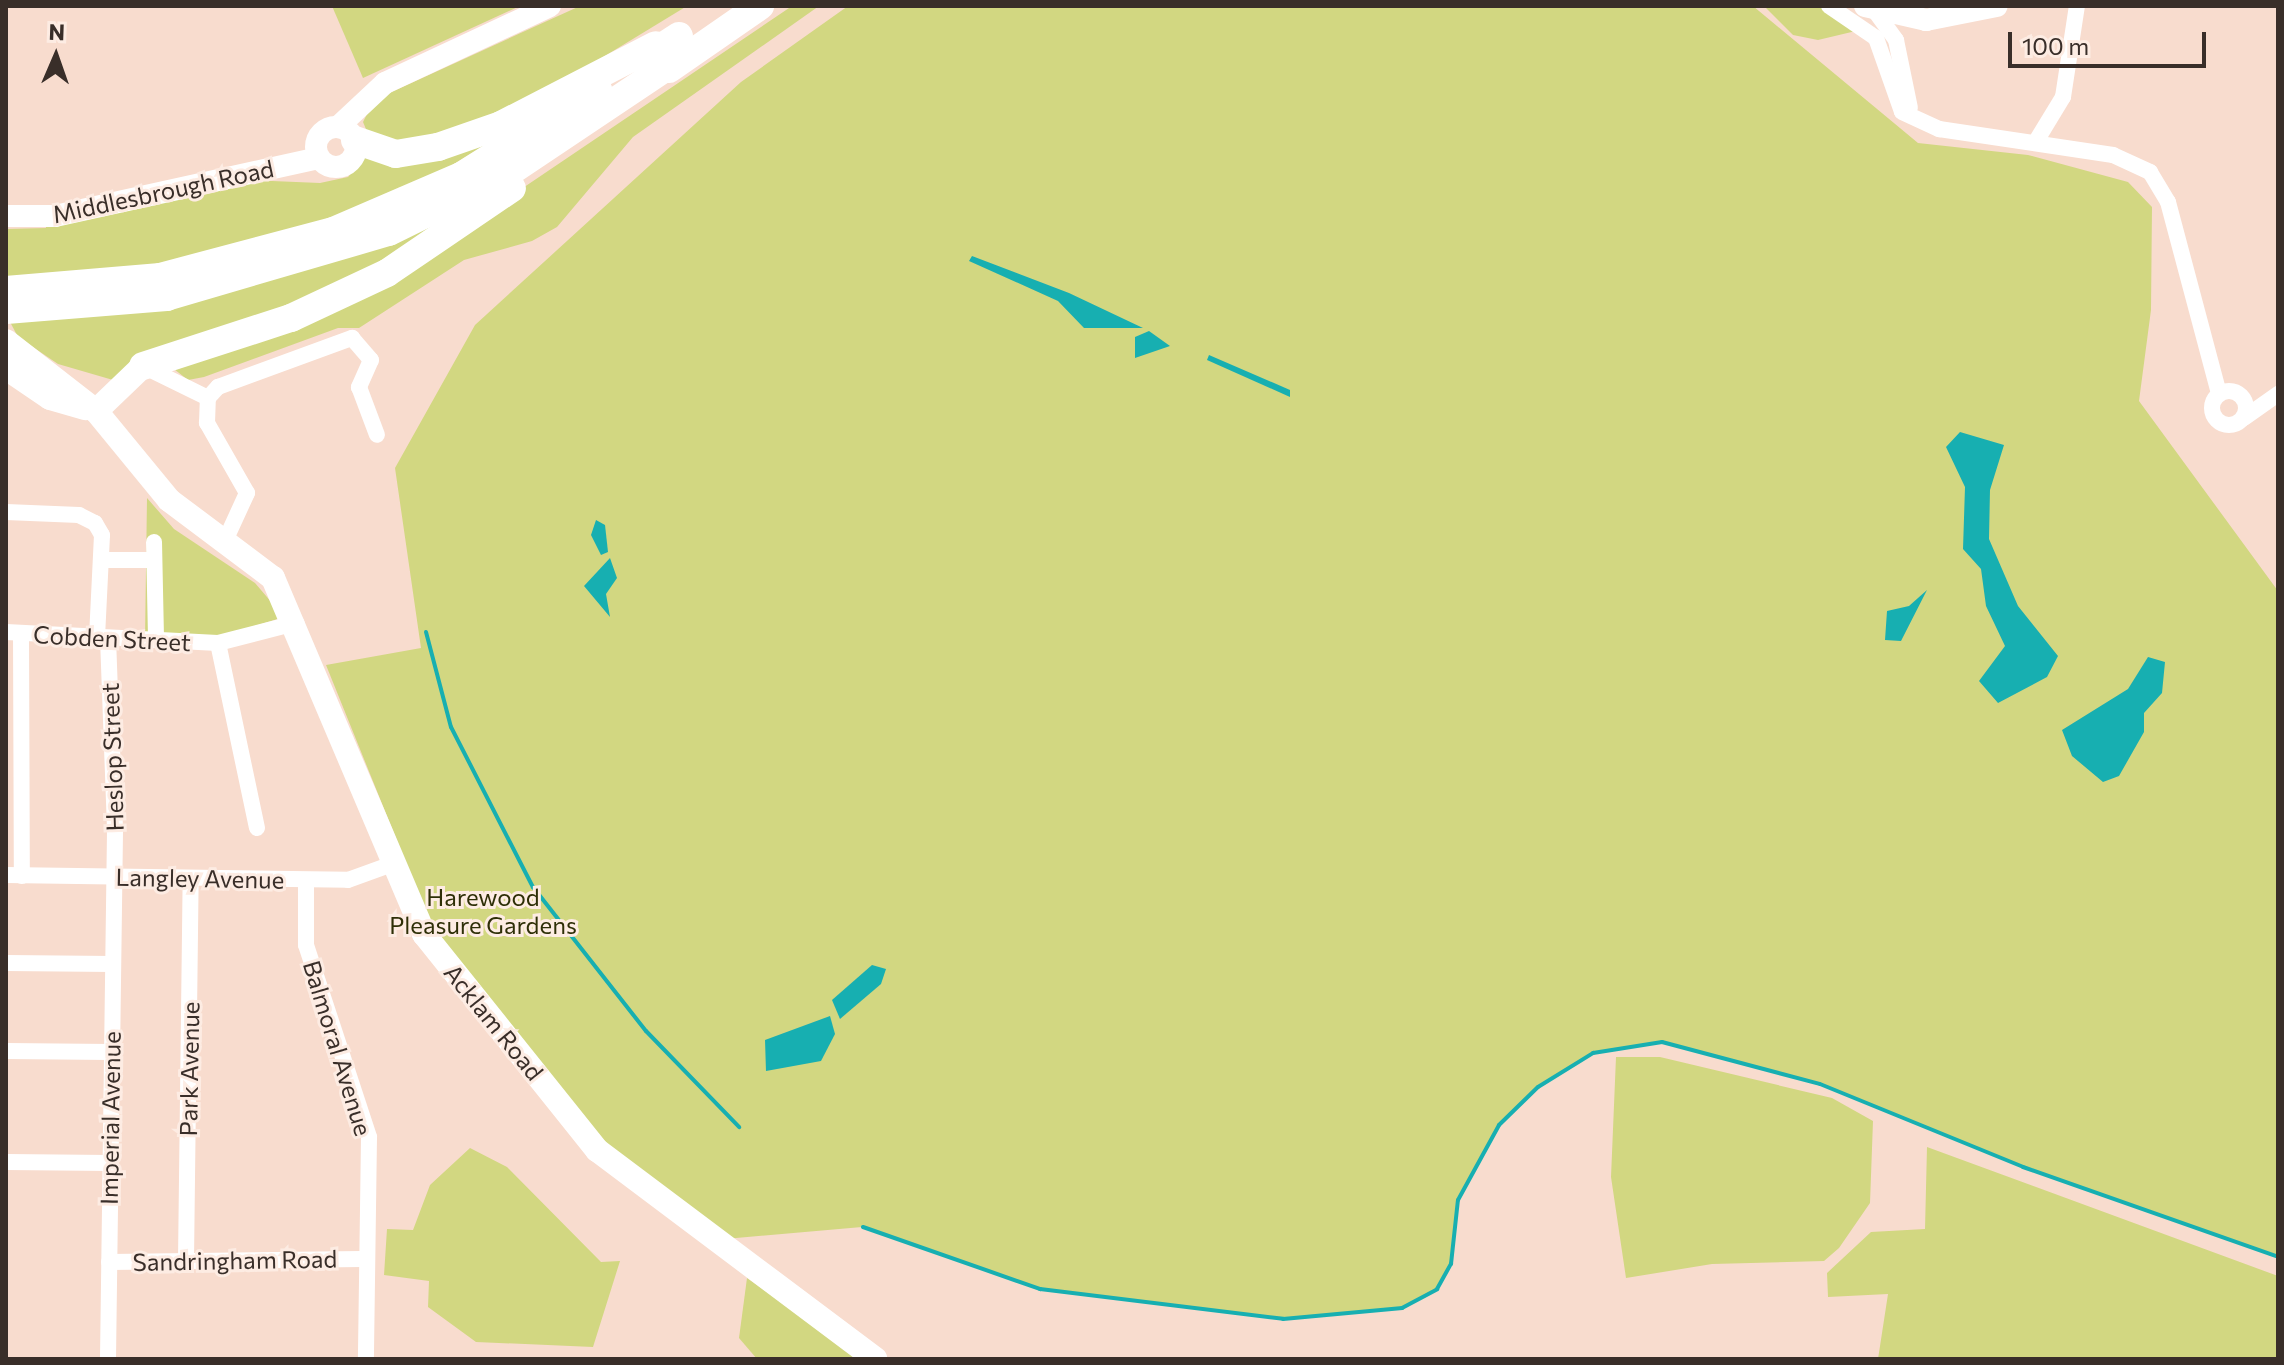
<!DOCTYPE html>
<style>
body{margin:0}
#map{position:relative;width:2284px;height:1365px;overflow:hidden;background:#f8dcce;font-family:Commissioner,sans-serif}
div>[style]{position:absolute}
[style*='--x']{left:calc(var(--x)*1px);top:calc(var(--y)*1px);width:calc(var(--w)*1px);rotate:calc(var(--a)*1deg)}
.green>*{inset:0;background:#d2d781}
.water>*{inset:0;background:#17afb1}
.stream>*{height:4px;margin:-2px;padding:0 2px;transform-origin:2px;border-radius:2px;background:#17afb1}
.street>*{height:16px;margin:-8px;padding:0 8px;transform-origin:8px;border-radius:8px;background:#fff}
.street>.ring{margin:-8px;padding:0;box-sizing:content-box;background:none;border:16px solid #fff;border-radius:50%}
.secondary>*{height:22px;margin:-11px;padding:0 11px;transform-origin:11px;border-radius:11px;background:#fff}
.secondary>.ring{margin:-11px;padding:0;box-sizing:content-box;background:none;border:22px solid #fff;border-radius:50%}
.primary>*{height:24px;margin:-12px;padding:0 12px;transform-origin:12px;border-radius:12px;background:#fff}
.highway>*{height:28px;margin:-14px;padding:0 14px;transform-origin:14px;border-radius:14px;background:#fff}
span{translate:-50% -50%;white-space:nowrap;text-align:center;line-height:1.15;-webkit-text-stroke:6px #fdece3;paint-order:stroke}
.street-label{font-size:24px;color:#392e29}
.park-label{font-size:24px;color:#2e2f07}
.frame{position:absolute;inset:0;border:8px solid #392e29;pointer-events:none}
.north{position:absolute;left:16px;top:16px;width:80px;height:80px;-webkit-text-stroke:6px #fdece3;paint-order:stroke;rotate:2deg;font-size:22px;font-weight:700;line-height:32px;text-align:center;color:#392e29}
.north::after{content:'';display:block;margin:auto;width:28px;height:36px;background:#392e29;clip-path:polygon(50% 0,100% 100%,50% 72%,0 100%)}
.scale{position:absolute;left:2008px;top:32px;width:198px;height:36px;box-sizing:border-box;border:4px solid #392e29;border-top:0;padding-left:10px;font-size:24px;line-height:28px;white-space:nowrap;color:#392e29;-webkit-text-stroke:6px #fdece3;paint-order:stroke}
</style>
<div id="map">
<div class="green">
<div style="clip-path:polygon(332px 6px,520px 6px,363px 78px)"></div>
<div style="clip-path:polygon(580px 6px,687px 6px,577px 73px,458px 131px,394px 145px,368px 134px,363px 122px,374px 100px)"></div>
<div style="clip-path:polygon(792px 6px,819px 6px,633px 137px,557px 227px,532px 241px,464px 260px,359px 328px,338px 328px,204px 377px,188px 380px,165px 362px,213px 349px,505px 200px)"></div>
<div style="clip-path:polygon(848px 6px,1753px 6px,1918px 143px,2028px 155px,2128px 182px,2152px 207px,2151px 310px,2139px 401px,2278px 591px,2278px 1257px,2023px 1167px,1820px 1084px,1662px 1042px,1593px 1053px,1538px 1087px,1499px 1125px,1458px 1200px,1451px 1264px,1437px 1289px,1402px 1308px,1283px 1319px,1040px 1289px,862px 1227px,725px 1239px,602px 1143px,431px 925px,326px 665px,421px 648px,395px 468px,475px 325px,741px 82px)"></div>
<div style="clip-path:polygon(1764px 6px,1822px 6px,1860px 30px,1818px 40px,1793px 35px)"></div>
<div style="clip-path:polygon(539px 112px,402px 196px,216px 258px,6px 280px,6px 229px,46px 228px,45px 222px,251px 180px,320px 183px,348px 177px,367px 155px)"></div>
<div style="clip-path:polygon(468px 204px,361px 275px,113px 380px,58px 364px,18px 337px,9px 320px)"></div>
<div style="clip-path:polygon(147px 498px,174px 529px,255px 583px,284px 617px,225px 635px,145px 639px)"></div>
<div style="clip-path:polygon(1616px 1057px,1660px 1057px,1832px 1098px,1873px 1121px,1870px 1203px,1839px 1248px,1824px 1261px,1712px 1264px,1626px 1278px,1611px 1177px)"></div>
<div style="clip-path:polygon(1927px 1147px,2278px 1276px,2278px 1359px,1878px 1359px,1888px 1294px,1828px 1297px,1827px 1273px,1871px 1232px,1925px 1229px)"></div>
<div style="clip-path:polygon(470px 1148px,507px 1167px,601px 1262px,620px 1261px,593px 1347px,476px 1342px,428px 1307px,429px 1281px,384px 1275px,387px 1229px,413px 1230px,430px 1185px)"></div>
<div style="clip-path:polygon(747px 1278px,862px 1359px,757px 1359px,739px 1338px)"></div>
</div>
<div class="water">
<div style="clip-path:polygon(972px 256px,1069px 293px,1143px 328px,1084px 328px,1058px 301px,969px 261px)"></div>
<div style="clip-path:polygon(1149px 331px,1170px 346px,1135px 358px,1135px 337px)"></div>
<div style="clip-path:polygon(1209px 355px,1290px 390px,1290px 397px,1207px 360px)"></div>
<div style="clip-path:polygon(1960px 432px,2004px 445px,1990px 490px,1989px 539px,2018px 606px,2058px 656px,2047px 677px,1998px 703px,1979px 681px,2005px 646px,1986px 606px,1981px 569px,1963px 549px,1965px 487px,1946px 447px)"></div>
<div style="clip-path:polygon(596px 520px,605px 525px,608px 552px,601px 555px,591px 535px)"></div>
<div style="clip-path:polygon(610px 558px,617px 578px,606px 594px,610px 617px,584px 586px)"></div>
<div style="clip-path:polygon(1927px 590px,1901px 641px,1885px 640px,1887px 611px,1909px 606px)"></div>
<div style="clip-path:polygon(2148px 657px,2165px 662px,2162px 693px,2144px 713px,2144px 732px,2119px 776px,2103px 782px,2072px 756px,2062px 730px,2128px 689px)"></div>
<div style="clip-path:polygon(872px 965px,886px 969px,881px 984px,840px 1019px,832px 1000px)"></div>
<div style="clip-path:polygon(830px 1016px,835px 1034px,821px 1061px,766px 1071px,765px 1040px)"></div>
</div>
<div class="stream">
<div style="--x:426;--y:632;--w:98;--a:75.3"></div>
<div style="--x:451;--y:727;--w:180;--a:62.9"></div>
<div style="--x:533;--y:887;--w:183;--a:51.9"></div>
<div style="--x:646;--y:1031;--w:134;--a:45.9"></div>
<div style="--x:863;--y:1227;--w:188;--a:19.3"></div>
<div style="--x:1040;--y:1289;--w:245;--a:7"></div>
<div style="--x:1283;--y:1319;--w:120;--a:-5.3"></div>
<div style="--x:1402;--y:1308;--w:40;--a:-28"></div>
<div style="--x:1437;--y:1289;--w:29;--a:-61"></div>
<div style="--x:1451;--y:1264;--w:64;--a:-83.8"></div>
<div style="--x:1458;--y:1200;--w:85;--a:-61.3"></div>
<div style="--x:1499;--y:1125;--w:54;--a:-44.3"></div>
<div style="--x:1538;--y:1087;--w:65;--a:-31.7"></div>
<div style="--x:1593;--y:1053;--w:70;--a:-9.1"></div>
<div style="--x:1662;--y:1042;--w:163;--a:14.9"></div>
<div style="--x:1820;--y:1084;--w:219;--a:22.2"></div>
<div style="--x:2023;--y:1167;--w:270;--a:19.4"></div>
</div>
<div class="street">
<div style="--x:1829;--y:6;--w:57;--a:34.2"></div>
<div style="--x:1876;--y:38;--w:78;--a:70.6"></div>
<div style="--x:1902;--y:112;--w:41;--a:24.7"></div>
<div style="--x:1939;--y:129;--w:176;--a:8.5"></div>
<div style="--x:2113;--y:155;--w:41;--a:24.7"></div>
<div style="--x:2150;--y:172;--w:35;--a:59"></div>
<div style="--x:2168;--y:202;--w:199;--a:75.1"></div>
<div style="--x:1875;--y:11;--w:36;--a:54"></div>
<div style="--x:1896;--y:40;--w:69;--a:78.4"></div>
<div style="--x:2035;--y:143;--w:54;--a:-58.7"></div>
<div style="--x:2063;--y:97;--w:92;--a:-81.3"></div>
<div style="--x:145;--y:367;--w:70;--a:26.2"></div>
<div class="ring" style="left:2212px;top:391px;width:18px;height:18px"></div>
<div style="--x:2244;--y:418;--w:42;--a:-35.2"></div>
<div style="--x:6;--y:512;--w:73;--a:2.4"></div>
<div style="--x:79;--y:515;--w:18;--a:27"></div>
<div style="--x:95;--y:523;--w:14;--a:60"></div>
<div style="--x:102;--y:535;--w:103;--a:92.8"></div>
<div style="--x:225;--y:541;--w:53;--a:-65.4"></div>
<div style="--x:247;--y:493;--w:81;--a:-119.7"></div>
<div style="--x:207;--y:423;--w:25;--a:-88"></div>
<div style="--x:208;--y:398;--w:15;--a:-48"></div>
<div style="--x:218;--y:387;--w:143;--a:-20.1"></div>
<div style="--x:352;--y:338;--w:29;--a:49"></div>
<div style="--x:371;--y:360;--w:30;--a:114"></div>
<div style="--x:359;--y:387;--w:51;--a:69.4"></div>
<div style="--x:154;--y:542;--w:98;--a:88.8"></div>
<div style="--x:101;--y:560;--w:53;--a:0"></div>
<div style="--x:6;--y:632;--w:212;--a:3"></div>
<div style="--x:218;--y:643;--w:81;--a:-14.4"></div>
<div style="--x:21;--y:633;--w:243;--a:89.8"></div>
<div style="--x:218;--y:643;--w:189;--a:78.1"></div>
<div style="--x:6;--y:875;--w:342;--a:0.8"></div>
<div style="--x:348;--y:880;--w:47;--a:-20"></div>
<div style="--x:306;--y:880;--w:65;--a:90"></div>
<div style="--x:306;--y:945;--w:202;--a:71.8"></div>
<div style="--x:369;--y:1137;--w:222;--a:90.8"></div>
<div style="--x:6;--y:963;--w:107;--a:0.5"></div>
<div style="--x:6;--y:1051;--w:105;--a:0.5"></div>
<div style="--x:6;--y:1162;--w:104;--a:0.6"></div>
<div style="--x:186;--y:1260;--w:382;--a:-89.3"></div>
<div style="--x:109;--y:1262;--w:253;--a:-0.7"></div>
<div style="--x:108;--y:1359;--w:530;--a:-89.24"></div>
<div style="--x:115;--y:829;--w:191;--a:-92.1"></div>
</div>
<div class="secondary">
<div style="--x:1865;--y:6;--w:63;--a:12.9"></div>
<div style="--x:1926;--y:20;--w:72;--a:-11.2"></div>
<div style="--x:339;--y:126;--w:63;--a:-43.1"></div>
<div style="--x:385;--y:83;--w:182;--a:-25"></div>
<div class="ring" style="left:316px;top:127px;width:18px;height:18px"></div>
<div style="--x:6;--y:216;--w:49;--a:0"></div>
<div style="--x:55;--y:216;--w:270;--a:-12.4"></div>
</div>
<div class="primary">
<div style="--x:6;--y:341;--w:114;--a:37.9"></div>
<div style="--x:96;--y:411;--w:115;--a:50.6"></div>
<div style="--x:169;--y:500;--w:130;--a:36.9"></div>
<div style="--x:273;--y:578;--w:387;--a:67"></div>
<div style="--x:424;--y:934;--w:277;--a:51.3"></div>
<div style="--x:597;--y:1150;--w:348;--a:36.9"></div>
<div style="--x:6;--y:368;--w:53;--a:34.3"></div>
<div style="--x:50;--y:398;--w:37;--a:16"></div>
<div style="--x:96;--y:411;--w:65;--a:-43.8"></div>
</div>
<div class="highway">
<div style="--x:642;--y:60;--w:44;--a:-33"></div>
<div style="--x:669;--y:69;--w:111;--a:-34.7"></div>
<div style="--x:355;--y:140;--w:43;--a:18.9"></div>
<div style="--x:396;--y:154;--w:43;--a:-9.5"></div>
<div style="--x:438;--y:147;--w:67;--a:-19.2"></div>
<div style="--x:501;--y:125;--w:174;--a:-27.3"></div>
<div style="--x:6;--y:290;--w:155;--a:-4.8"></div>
<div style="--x:160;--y:277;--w:179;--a:-14.9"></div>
<div style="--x:333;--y:231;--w:139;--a:-23.3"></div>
<div style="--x:461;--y:176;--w:162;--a:-32.1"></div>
<div style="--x:6;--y:310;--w:161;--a:-4.6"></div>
<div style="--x:166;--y:297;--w:232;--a:-16.3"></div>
<div style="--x:389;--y:232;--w:129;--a:-26.2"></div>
<div style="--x:505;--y:175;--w:212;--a:-33.8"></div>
<div style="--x:143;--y:366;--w:156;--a:-18"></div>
<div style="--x:291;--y:318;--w:106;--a:-25.1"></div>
<div style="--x:387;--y:273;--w:151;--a:-34.2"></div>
</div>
<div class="street-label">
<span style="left:163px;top:191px;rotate:-12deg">Middlesbrough Road</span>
<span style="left:112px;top:638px;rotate:3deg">Cobden Street</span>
<span style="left:112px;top:757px;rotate:-92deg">Heslop Street</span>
<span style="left:200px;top:878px;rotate:1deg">Langley Avenue</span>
<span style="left:494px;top:1022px;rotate:51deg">Acklam Road</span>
<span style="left:338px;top:1048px;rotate:73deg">Balmoral Avenue</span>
<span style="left:189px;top:1069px;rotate:-89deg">Park Avenue</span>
<span style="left:110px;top:1118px;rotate:-89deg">Imperial Avenue</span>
<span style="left:235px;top:1260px;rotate:-1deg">Sandringham Road</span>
</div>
<div class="park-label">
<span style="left:483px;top:911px">Harewood<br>Pleasure Gardens</span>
</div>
<div class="frame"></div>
<div class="north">N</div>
<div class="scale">100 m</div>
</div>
